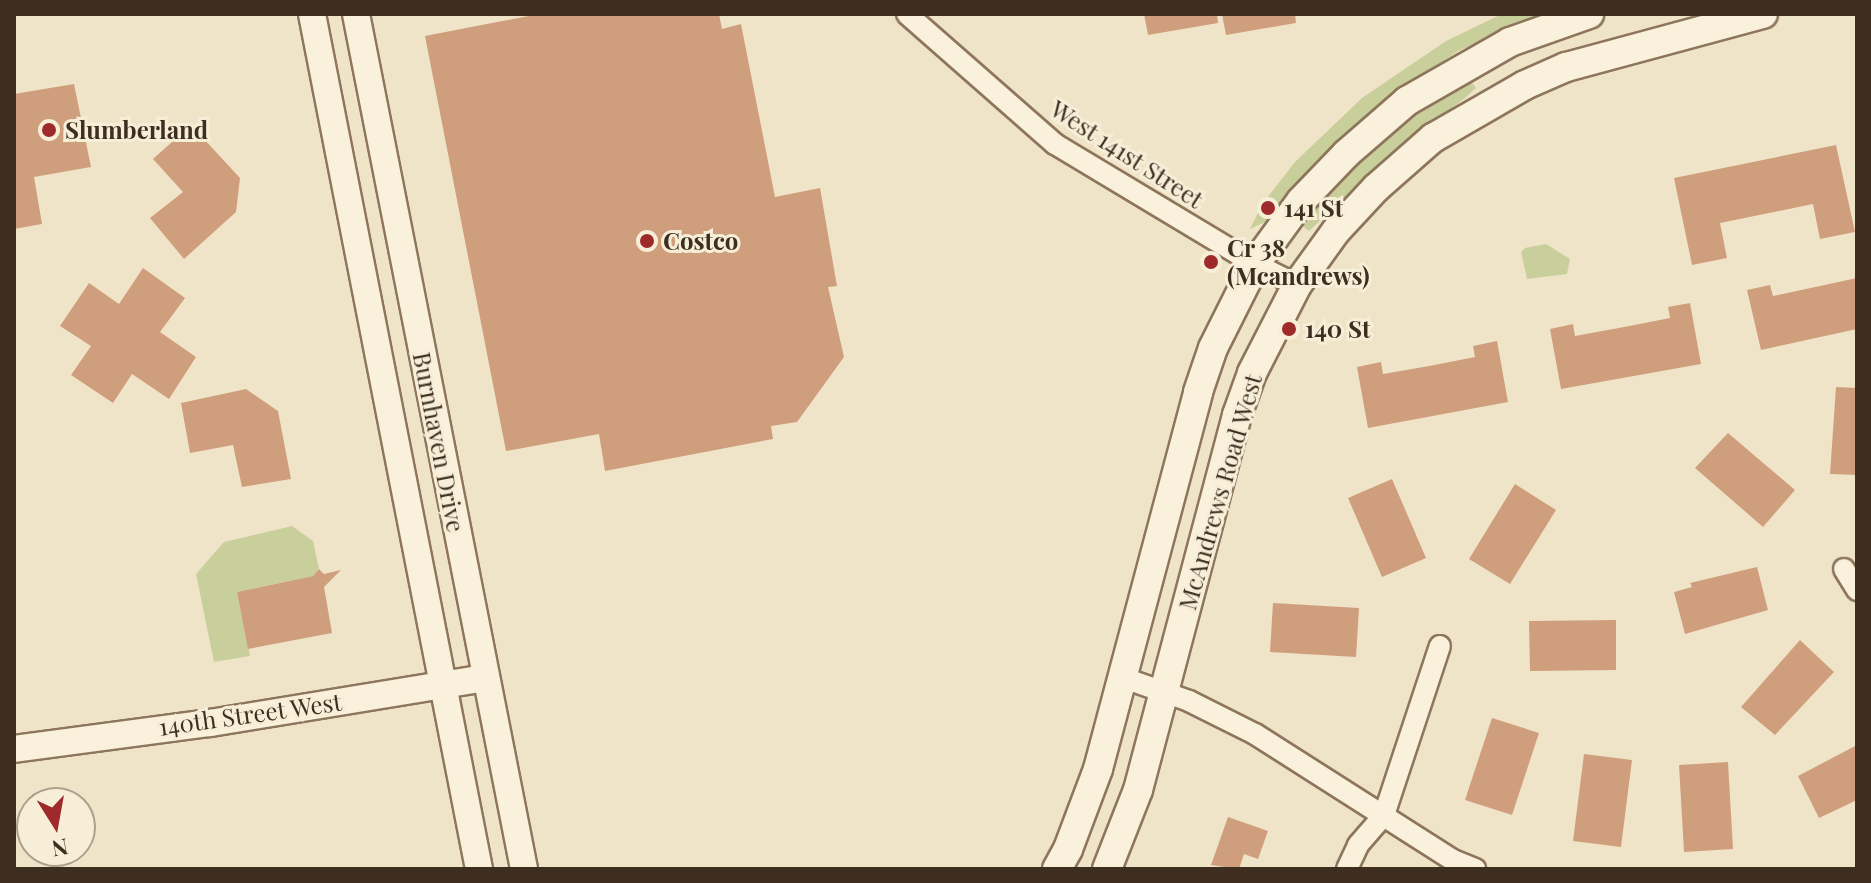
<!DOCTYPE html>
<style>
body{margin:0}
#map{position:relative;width:1871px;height:883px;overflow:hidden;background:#f0e4c8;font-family:"Playfair Display",serif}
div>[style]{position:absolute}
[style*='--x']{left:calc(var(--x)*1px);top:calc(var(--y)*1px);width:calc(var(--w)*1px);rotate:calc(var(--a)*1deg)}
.green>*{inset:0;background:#c9cf9b}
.building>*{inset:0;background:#cf9f7d}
.roads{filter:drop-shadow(2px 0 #8d765c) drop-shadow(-2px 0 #8d765c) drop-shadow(0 2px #8d765c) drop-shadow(0 -2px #8d765c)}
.minor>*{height:20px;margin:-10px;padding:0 10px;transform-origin:10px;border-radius:10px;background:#faf1dc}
.tertiary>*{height:26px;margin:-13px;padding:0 13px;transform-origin:13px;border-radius:13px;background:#faf1dc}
.secondary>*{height:28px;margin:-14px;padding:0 14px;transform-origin:14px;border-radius:14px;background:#faf1dc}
.dots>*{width:22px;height:22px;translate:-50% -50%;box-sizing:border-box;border:4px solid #f7eed8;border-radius:50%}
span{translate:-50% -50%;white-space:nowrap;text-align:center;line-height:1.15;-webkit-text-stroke:6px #f7eed8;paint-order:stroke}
.poi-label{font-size:24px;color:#3d2e20;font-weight:700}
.left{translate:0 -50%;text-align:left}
.street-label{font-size:24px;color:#3d2e20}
.frame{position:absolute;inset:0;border:16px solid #3d2e20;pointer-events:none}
.north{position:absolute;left:16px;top:787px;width:80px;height:80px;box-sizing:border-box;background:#f7eed8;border:2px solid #ada18e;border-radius:50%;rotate:169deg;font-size:22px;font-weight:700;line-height:32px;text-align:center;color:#3d2e20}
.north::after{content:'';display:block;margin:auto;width:28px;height:36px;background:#9e2a2b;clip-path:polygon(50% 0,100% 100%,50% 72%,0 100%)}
</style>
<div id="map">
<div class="green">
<div style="clip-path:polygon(1502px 14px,1540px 14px,1458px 51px,1385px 100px,1318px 159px,1267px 221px,1250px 229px,1263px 203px,1295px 162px,1362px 98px,1446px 41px)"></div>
<div style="clip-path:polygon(1469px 79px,1476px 88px,1465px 98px,1387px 158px,1309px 231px,1301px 225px,1361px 158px,1433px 101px)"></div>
<div style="clip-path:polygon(1546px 244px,1570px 259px,1567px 274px,1527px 279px,1521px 252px,1525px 248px)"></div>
<div style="clip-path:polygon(292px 526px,313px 541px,319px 569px,313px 576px,237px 592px,250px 656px,214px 662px,196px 574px,224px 542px)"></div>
</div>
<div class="building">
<div style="clip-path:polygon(539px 14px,719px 14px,722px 29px,741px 24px,775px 197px,820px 188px,837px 286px,828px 287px,844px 357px,797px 422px,771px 426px,773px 439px,605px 471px,599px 434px,506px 451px,425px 36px)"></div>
<div style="clip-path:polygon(1144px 14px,1217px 14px,1218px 23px,1148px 35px)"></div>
<div style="clip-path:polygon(1222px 14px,1295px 14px,1296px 23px,1226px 35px)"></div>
<div style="clip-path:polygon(74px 84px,91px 167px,34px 177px,42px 224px,14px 229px,14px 94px)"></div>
<div style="clip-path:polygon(191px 125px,240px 178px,236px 212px,184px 259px,150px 218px,183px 192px,153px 159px)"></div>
<div style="clip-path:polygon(1836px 145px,1855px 232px,1820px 239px,1813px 204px,1720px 223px,1727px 258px,1692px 265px,1674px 178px)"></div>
<div style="clip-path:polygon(143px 268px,185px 298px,160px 332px,196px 357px,169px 399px,132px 374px,113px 403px,71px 375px,91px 346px,60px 326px,89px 283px,119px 304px)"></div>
<div style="clip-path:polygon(1857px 278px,1857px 329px,1761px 350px,1747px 290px,1770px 285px,1773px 296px)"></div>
<div style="clip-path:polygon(1690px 303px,1701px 364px,1561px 389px,1550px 329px,1573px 324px,1575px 336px,1624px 327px,1670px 318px,1668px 307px)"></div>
<div style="clip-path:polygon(1497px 341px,1508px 402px,1368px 428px,1357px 367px,1381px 362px,1383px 374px,1429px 366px,1475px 357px,1473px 346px)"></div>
<div style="clip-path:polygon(1836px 387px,1857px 388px,1857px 475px,1830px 474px)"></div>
<div style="clip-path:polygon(246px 389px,278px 411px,291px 479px,242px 487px,233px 445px,190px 453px,181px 403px)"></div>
<div style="clip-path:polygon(1728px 433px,1795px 490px,1763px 527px,1695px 468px)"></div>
<div style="clip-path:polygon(1392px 479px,1426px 558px,1382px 577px,1348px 498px)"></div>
<div style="clip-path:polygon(1515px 484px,1556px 510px,1510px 584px,1469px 559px)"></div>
<div style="clip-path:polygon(1757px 567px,1768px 610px,1685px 634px,1674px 592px,1692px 587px,1690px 583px)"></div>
<div style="clip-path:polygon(319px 569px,324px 574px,341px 570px,324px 587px,332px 633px,248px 649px,237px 592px,313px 576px)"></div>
<div style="clip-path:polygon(1273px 603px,1359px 608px,1356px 657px,1270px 652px)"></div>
<div style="clip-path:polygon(1616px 620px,1616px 670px,1530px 671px,1529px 621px)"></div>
<div style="clip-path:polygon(1800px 640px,1834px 672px,1775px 735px,1741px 707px)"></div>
<div style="clip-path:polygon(1492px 718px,1539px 733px,1512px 815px,1465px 800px)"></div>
<div style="clip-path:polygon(1857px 745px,1857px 800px,1819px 818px,1798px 776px)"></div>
<div style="clip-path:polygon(1584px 754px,1632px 760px,1621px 847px,1573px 841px)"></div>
<div style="clip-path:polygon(1728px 762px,1733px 849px,1684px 852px,1679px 765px)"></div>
<div style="clip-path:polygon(1228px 817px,1268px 831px,1258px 859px,1244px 854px,1239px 869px,1211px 865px)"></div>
</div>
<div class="roads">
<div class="minor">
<div style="--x:907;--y:14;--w:197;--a:41.3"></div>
<div style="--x:1055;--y:144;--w:233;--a:31"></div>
<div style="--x:1255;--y:264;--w:47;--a:26.6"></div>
<div style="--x:1844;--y:569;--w:25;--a:58"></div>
<div style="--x:1121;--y:677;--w:72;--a:19.4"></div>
<div style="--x:1189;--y:701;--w:74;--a:26.6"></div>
<div style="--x:1255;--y:734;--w:235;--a:32.5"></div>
<div style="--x:1453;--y:860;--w:24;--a:22"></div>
<div style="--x:1347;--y:869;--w:26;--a:-65"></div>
<div style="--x:1358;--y:845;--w:40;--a:-49"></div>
<div style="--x:1384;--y:815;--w:178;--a:-71.7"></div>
</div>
<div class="tertiary">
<div style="--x:312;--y:14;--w:871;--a:78.95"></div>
<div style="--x:356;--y:14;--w:871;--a:78.88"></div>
<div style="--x:14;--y:749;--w:198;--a:-7.6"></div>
<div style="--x:210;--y:723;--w:279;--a:-9.3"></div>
</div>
<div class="secondary">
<div style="--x:1057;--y:869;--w:23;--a:-61"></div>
<div style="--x:1068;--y:849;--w:85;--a:-69.4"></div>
<div style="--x:1098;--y:769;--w:390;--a:-75.1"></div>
<div style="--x:1198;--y:392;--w:46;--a:-71.2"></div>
<div style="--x:1213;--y:348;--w:94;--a:-63.4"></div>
<div style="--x:1255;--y:264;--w:78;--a:-53.9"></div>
<div style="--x:1301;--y:201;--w:65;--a:-46.2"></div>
<div style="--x:1346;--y:154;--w:81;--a:-41"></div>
<div style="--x:1407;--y:101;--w:119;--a:-29.8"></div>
<div style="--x:1510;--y:42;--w:84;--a:-19.5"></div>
<div style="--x:1107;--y:869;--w:85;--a:-68.6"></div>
<div style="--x:1138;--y:790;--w:388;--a:-75.2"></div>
<div style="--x:1237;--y:415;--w:45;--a:-70.3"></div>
<div style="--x:1252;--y:373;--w:99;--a:-62.9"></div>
<div style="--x:1297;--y:285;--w:67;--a:-54.2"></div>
<div style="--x:1336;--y:231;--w:59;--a:-47.1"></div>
<div style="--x:1376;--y:188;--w:76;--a:-41.3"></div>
<div style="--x:1433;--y:138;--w:106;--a:-29.9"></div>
<div style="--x:1525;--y:85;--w:45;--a:-23.7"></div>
<div style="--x:1566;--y:67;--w:204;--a:-15.1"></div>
</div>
</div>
<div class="dots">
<div style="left:49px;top:130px;background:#9e2a2b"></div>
<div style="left:1268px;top:208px;background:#9e2a2b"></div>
<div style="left:647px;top:241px;background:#9e2a2b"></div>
<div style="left:1211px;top:262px;background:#9e2a2b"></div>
<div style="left:1289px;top:329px;background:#9e2a2b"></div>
</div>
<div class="poi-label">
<span class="left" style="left:65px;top:130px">Slumberland</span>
<span class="left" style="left:1284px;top:208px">141 St</span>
<span class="left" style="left:663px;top:241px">Costco</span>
<span class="left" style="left:1227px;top:262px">Cr 38<br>(Mcandrews)</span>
<span class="left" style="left:1305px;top:329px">140 St</span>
</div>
<div class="street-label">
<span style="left:1127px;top:154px;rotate:33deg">West 141st Street</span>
<span style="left:439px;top:442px;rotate:79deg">Burnhaven Drive</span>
<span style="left:1220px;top:492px;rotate:-74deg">McAndrews Road West</span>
<span style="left:250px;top:714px;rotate:-8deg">140th Street West</span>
</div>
<div class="frame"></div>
<div class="north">N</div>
</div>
